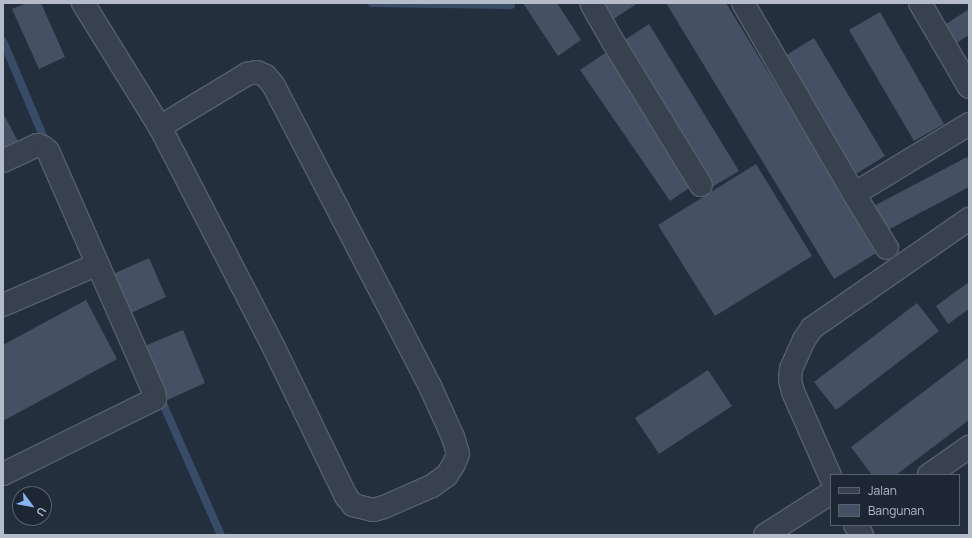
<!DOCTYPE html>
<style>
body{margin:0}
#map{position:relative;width:972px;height:538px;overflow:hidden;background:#242f3e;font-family:Manrope,sans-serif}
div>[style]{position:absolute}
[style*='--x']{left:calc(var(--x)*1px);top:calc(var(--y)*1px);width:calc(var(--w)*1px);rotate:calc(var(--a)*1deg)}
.stream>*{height:8px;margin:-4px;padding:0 4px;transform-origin:4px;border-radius:4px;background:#394c67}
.building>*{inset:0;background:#455162}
.roads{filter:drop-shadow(1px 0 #565f6c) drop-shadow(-1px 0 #565f6c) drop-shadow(0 1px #565f6c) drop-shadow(0 -1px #565f6c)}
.street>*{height:22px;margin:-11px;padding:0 11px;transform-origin:11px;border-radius:11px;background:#38414e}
span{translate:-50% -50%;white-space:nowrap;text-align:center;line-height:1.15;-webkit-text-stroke:3px #1d2633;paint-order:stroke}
.frame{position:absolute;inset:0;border:4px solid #b4bcc9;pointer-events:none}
.legend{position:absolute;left:830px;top:474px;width:130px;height:52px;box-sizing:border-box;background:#1d2633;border:1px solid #59626f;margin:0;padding:5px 7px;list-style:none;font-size:12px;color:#b4bcc9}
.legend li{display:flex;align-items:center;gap:8px;height:20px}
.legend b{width:20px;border:1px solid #59626f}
.north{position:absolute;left:12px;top:486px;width:40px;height:40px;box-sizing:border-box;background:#1d2633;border:1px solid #59626f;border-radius:50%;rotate:122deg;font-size:11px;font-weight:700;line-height:16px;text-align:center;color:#b4bcc9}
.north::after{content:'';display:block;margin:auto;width:14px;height:18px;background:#8ab4f8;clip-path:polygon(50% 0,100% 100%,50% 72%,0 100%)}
</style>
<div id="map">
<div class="stream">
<div style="--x:372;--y:3;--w:139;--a:0.8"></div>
<div style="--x:3;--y:41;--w:113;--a:67.1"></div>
<div style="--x:160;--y:397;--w:151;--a:66.2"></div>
</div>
<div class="building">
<div style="clip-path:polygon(27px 3px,41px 3px,65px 57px,39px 69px,12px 9px)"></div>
<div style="clip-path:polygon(523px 3px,557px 3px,581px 40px,558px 56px)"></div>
<div style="clip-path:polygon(600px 3px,638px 3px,612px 20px)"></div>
<div style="clip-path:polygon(666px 3px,726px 3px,878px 252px,834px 279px)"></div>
<div style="clip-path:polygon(969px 9px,969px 35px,955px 44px,943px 26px)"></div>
<div style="clip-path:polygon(880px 12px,944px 124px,914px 141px,849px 30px)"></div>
<div style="clip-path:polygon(649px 24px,739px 171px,712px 187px,623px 41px)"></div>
<div style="clip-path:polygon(814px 38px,885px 156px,851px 177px,780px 59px)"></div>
<div style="clip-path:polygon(608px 51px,698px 182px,670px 201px,580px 70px)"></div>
<div style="clip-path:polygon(3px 113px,21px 147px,3px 157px)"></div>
<div style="clip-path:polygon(967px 157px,969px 161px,969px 187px,884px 232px,872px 207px)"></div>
<div style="clip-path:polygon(756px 164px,812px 256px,715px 316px,658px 225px)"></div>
<div style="clip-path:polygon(149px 258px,166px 297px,131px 313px,113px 274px)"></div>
<div style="clip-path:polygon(969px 282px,969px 309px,948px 324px,936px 306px)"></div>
<div style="clip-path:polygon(86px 300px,117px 359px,3px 421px,3px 345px)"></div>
<div style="clip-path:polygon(917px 303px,939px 331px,836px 410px,814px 382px)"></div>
<div style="clip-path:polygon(183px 330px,205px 383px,165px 401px,142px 347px)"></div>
<div style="clip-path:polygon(969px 357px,969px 420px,896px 475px,872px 475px,851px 447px)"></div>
<div style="clip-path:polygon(708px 370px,732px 406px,659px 454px,635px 418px)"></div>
</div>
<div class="roads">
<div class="street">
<div style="--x:83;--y:3;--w:146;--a:58.2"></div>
<div style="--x:160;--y:127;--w:249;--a:62.7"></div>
<div style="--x:274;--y:348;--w:165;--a:64.1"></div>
<div style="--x:346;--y:496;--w:11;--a:52"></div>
<div style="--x:353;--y:505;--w:21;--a:14"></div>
<div style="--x:373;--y:510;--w:11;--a:-15"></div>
<div style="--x:384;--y:507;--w:52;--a:-23.6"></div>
<div style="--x:432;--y:486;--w:19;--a:-36"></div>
<div style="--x:447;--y:475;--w:13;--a:-58"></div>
<div style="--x:454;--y:464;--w:11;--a:-68"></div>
<div style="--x:458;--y:454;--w:18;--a:-106"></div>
<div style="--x:453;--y:437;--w:56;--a:-114.3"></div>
<div style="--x:430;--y:386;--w:338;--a:-117.5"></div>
<div style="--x:274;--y:86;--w:13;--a:-129"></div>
<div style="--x:266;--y:76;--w:10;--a:-156"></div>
<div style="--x:257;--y:72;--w:10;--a:169"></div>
<div style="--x:247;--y:74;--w:102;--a:148.7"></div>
<div style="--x:591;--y:3;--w:43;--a:60.4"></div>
<div style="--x:612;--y:40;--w:170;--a:58.5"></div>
<div style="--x:743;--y:3;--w:221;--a:59.8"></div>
<div style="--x:854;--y:194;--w:63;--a:58.6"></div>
<div style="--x:920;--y:3;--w:97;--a:59.7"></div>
<div style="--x:3;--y:161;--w:38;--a:-25"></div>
<div style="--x:37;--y:145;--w:6;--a:18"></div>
<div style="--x:43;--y:147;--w:6;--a:39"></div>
<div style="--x:48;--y:151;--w:263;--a:66.3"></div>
<div style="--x:154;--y:392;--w:7;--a:82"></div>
<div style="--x:155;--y:399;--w:169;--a:153.7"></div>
<div style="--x:854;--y:194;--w:135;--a:-31.3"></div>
<div style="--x:3;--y:305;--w:103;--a:-23.3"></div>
<div style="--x:929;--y:475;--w:49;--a:-35"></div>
<div style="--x:831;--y:478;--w:94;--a:-113.8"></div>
<div style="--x:793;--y:392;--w:12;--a:-104"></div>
<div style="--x:790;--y:380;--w:11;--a:-85"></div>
<div style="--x:791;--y:369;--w:32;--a:-66"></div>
<div style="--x:804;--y:340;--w:14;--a:-56"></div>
<div style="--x:812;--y:328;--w:191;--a:-34.8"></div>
<div style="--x:855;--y:525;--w:12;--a:55"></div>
<div style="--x:765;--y:535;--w:78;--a:-32.5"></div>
</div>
</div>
<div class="frame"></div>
<ul class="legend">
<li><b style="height:5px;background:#38414e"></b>Jalan</li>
<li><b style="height:11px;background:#455162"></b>Bangunan</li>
</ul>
<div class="north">U</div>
</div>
